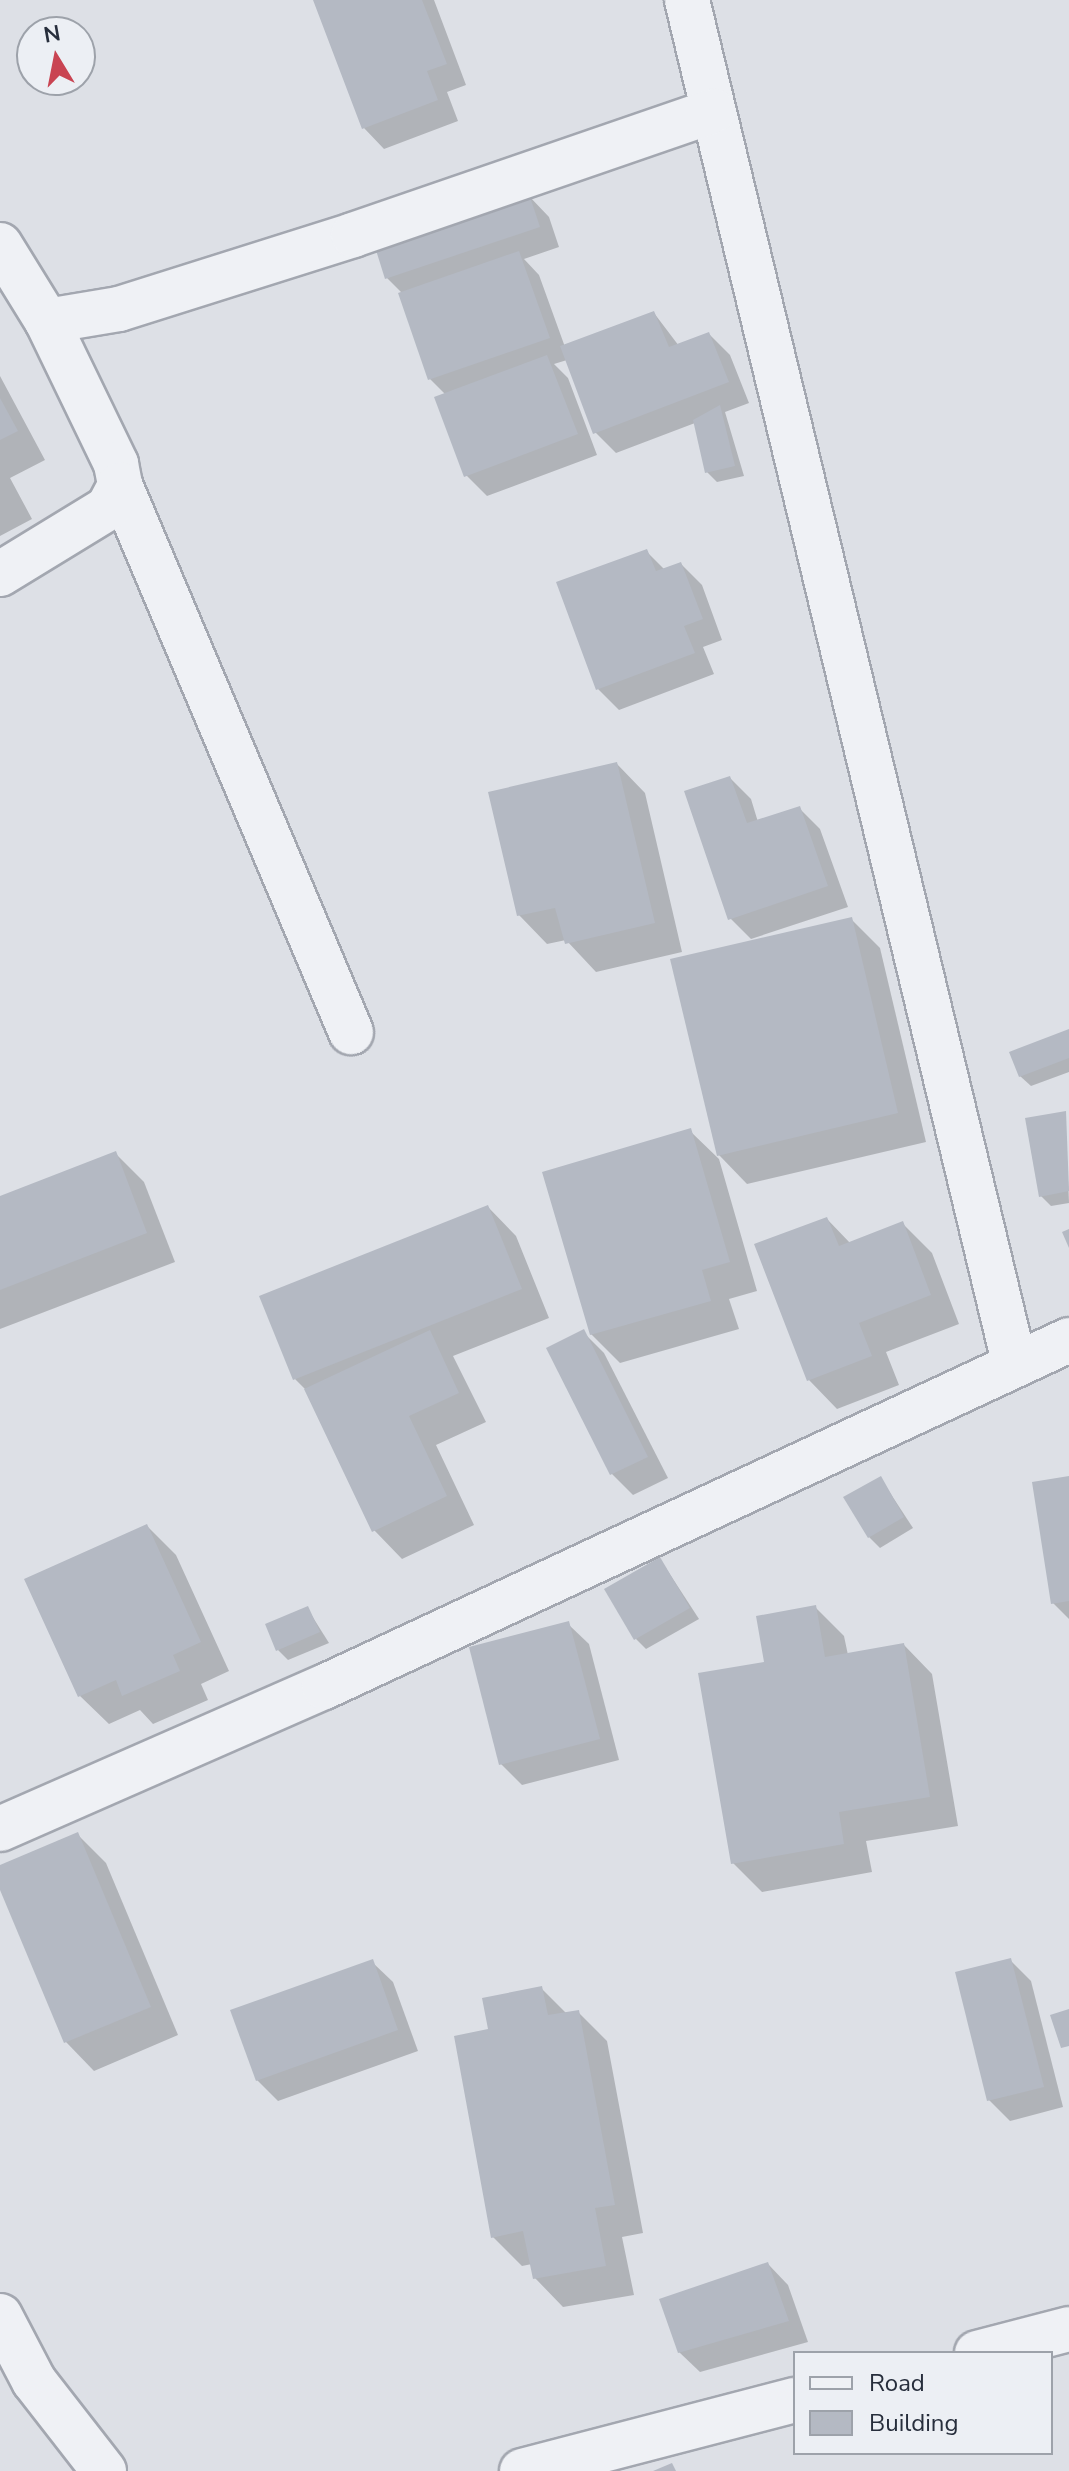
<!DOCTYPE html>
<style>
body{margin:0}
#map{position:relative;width:1069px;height:2471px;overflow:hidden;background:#dde0e6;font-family:"Nunito Sans",sans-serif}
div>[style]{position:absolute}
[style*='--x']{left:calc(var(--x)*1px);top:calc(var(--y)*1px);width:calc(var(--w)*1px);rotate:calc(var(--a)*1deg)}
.shadow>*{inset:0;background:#0003}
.building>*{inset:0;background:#b4b9c3}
.roads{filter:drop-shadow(2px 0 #a3a7b0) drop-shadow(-2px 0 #a3a7b0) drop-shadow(0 2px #a3a7b0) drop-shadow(0 -2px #a3a7b0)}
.minor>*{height:44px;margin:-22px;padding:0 22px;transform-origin:22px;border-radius:22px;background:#eff1f5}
span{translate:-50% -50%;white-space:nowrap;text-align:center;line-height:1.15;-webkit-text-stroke:6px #eceff4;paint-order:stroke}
.legend{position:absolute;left:793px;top:2351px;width:260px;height:104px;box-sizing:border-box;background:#eceff4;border:2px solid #9da2aa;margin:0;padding:10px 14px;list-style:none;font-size:24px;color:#272e3c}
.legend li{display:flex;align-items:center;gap:16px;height:40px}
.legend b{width:40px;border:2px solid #9da2aa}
.north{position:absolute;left:16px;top:16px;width:80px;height:80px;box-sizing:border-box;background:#eceff4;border:2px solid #9da2aa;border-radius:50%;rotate:350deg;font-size:22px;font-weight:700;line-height:32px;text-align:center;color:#272e3c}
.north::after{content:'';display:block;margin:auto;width:28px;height:36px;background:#c94452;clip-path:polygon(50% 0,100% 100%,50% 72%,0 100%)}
</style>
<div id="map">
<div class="shadow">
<div style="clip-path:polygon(315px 0,434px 0,466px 85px,447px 92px,458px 121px,384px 149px,364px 128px)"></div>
<div style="clip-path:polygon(529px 196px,549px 217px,559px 247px,524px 259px,539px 275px,565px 347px,654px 313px,679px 346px,709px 334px,730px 355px,749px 403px,725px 412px,744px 476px,717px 482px,707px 472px,695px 423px,616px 453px,595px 432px,567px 360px,554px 364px,568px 378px,597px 455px,487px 496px,466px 475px,446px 395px,430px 379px,403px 294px,387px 278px)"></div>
<div style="clip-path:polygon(0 376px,45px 460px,10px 478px,32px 519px,0 536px)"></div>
<div style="clip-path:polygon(646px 551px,665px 570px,681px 564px,702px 585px,722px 640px,703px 647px,714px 674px,619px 710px,598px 689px)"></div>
<div style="clip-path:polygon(617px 764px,645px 793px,682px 952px,596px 972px,566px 940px,547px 944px,519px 915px)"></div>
<div style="clip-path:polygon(730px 778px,751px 799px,758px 822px,799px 808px,820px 829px,848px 907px,751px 939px,730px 918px)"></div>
<div style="clip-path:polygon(851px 919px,880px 948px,926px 1142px,747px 1184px,719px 1155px)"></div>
<div style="clip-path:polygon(1069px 1032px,1069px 1072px,1031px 1086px,1020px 1076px)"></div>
<div style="clip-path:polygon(1065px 1113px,1069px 1203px,1051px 1206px,1041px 1196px)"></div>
<div style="clip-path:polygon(690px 1131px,719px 1159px,757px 1291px,729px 1299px,739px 1329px,620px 1363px,591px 1334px)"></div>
<div style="clip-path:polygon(115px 1153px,144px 1182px,175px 1262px,0 1329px,0 1198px)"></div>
<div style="clip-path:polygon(488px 1207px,516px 1236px,549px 1318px,453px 1356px,486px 1422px,436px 1445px,474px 1525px,402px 1559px,374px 1530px,308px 1392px,295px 1379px)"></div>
<div style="clip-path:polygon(827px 1219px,851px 1244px,903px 1224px,932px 1253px,959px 1324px,886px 1352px,899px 1385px,837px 1409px,809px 1380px)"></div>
<div style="clip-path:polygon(583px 1332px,604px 1353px,668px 1478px,633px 1495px,612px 1474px,548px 1349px)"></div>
<div style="clip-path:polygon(1069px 1478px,1069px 1619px,1053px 1603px)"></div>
<div style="clip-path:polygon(881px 1479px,913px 1528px,880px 1548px,869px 1537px)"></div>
<div style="clip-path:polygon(147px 1526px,176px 1555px,229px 1671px,201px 1684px,208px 1700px,153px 1724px,140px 1710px,109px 1724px,80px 1696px)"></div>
<div style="clip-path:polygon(660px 1559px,699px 1619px,646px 1649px,636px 1639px)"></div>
<div style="clip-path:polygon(815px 1607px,844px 1636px,848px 1655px,904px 1645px,932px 1674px,958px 1826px,866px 1841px,872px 1872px,762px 1892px,733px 1863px,766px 1663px)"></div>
<div style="clip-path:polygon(307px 1608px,329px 1643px,288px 1660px,278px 1650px)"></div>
<div style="clip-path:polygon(568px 1624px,589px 1644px,619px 1760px,522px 1785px,501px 1764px)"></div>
<div style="clip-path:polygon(78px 1835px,106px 1863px,178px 2035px,94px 2071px,66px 2042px,0 1885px,0 1867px)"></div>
<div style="clip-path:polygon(1010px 1960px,1031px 1981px,1063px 2107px,1010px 2121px,989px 2100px)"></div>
<div style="clip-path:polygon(372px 1962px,393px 1982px,418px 2051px,278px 2101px,257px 2080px)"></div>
<div style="clip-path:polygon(541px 1988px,567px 2014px,578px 2012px,607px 2041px,643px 2233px,622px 2237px,634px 2295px,563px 2307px,535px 2278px,532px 2264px,522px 2266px,493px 2237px,490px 2031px)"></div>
<div style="clip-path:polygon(768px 2264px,788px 2285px,808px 2342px,700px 2372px,679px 2352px)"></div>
</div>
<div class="building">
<div style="clip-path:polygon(313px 0,422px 0,447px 64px,427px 71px,438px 100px,362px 129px)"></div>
<div style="clip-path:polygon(529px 194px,540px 227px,385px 279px,375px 247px)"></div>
<div style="clip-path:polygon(519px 251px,550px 338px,428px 380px,398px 293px)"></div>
<div style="clip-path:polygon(654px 311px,669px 347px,709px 332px,729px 382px,593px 434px,560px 346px)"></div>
<div style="clip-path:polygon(547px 355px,578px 434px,464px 477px,434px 397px)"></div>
<div style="clip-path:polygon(0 398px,18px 431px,0 440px)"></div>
<div style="clip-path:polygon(720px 405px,735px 466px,705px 473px,693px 420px)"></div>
<div style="clip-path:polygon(647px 549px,656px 571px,681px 562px,703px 619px,684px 626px,695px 653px,596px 690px,556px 582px)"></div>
<div style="clip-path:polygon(617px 762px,655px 923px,565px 944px,555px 908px,517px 916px,488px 792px)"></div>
<div style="clip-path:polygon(730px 776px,747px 823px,800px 806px,828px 886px,728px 920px,684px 791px)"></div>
<div style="clip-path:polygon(852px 917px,898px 1113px,717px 1156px,670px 959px)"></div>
<div style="clip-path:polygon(1069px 1029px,1069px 1058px,1019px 1077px,1009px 1052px)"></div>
<div style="clip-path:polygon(1066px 1111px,1069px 1191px,1039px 1197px,1025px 1118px)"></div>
<div style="clip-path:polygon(691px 1128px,730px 1262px,702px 1270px,711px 1301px,590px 1335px,542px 1172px)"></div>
<div style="clip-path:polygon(116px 1151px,147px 1233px,0 1290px,0 1196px)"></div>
<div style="clip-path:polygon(488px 1205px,522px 1289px,293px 1380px,259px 1296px)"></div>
<div style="clip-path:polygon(827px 1217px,839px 1246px,903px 1221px,931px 1295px,859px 1323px,872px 1356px,807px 1381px,754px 1244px)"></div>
<div style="clip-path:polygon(1069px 1229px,1069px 1248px,1062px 1232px)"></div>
<div style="clip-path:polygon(584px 1329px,648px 1457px,610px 1475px,546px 1348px)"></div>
<div style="clip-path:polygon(430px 1330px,459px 1393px,409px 1416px,447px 1496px,372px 1532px,304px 1389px)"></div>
<div style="clip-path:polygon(881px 1476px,904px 1517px,868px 1538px,843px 1497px)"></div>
<div style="clip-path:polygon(1069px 1476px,1069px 1601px,1051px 1604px,1032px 1482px)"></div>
<div style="clip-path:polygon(147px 1524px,201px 1642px,173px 1655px,180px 1671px,122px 1696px,116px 1680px,78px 1697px,24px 1579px)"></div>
<div style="clip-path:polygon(660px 1557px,690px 1608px,634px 1640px,604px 1589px)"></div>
<div style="clip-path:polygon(816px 1605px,825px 1657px,904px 1643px,930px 1797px,839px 1812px,844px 1844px,731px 1864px,698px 1673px,764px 1662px,756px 1616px)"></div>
<div style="clip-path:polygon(308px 1606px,320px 1632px,276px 1651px,265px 1624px)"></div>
<div style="clip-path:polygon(569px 1621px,600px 1739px,499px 1765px,469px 1647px)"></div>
<div style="clip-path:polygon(78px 1832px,151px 2007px,64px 2043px,0 1890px,0 1865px)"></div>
<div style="clip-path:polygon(1011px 1958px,1044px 2087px,987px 2101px,955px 1972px)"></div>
<div style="clip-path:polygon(373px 1959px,398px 2030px,256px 2081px,230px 2010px)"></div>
<div style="clip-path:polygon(542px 1986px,548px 2015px,579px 2010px,615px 2205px,595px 2208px,606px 2266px,533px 2279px,523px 2231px,491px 2238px,454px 2036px,488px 2029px,482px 1998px)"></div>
<div style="clip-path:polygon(1069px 2009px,1069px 2046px,1061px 2048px,1050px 2015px)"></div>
<div style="clip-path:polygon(768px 2262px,789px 2321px,678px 2353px,659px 2299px)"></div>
<div style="clip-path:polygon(672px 2463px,676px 2471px,653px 2471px)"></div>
</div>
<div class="roads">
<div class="minor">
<div style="--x:687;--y:0;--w:1401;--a:76.5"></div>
<div style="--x:0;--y:245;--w:89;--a:58.3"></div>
<div style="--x:47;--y:321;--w:73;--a:-9.5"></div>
<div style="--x:119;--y:309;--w:245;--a:-17.5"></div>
<div style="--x:353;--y:235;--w:381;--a:-19"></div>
<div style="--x:47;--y:321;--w:159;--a:64.2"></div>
<div style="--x:116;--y:464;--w:21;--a:79"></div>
<div style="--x:120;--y:485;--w:594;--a:67.11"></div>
<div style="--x:0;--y:574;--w:127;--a:-31.4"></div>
<div style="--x:108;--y:508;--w:26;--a:-62"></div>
<div style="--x:0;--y:1829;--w:354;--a:-23.7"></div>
<div style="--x:324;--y:1687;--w:822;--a:-24.97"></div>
<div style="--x:0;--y:2316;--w:73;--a:62.4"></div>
<div style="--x:34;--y:2381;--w:114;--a:52.1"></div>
<div style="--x:977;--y:2353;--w:95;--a:-14.6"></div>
<div style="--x:522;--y:2471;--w:282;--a:-14.6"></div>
</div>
</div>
<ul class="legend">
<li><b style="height:10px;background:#eff1f5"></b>Road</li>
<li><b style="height:22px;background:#b4b9c3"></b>Building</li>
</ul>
<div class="north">N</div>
</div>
